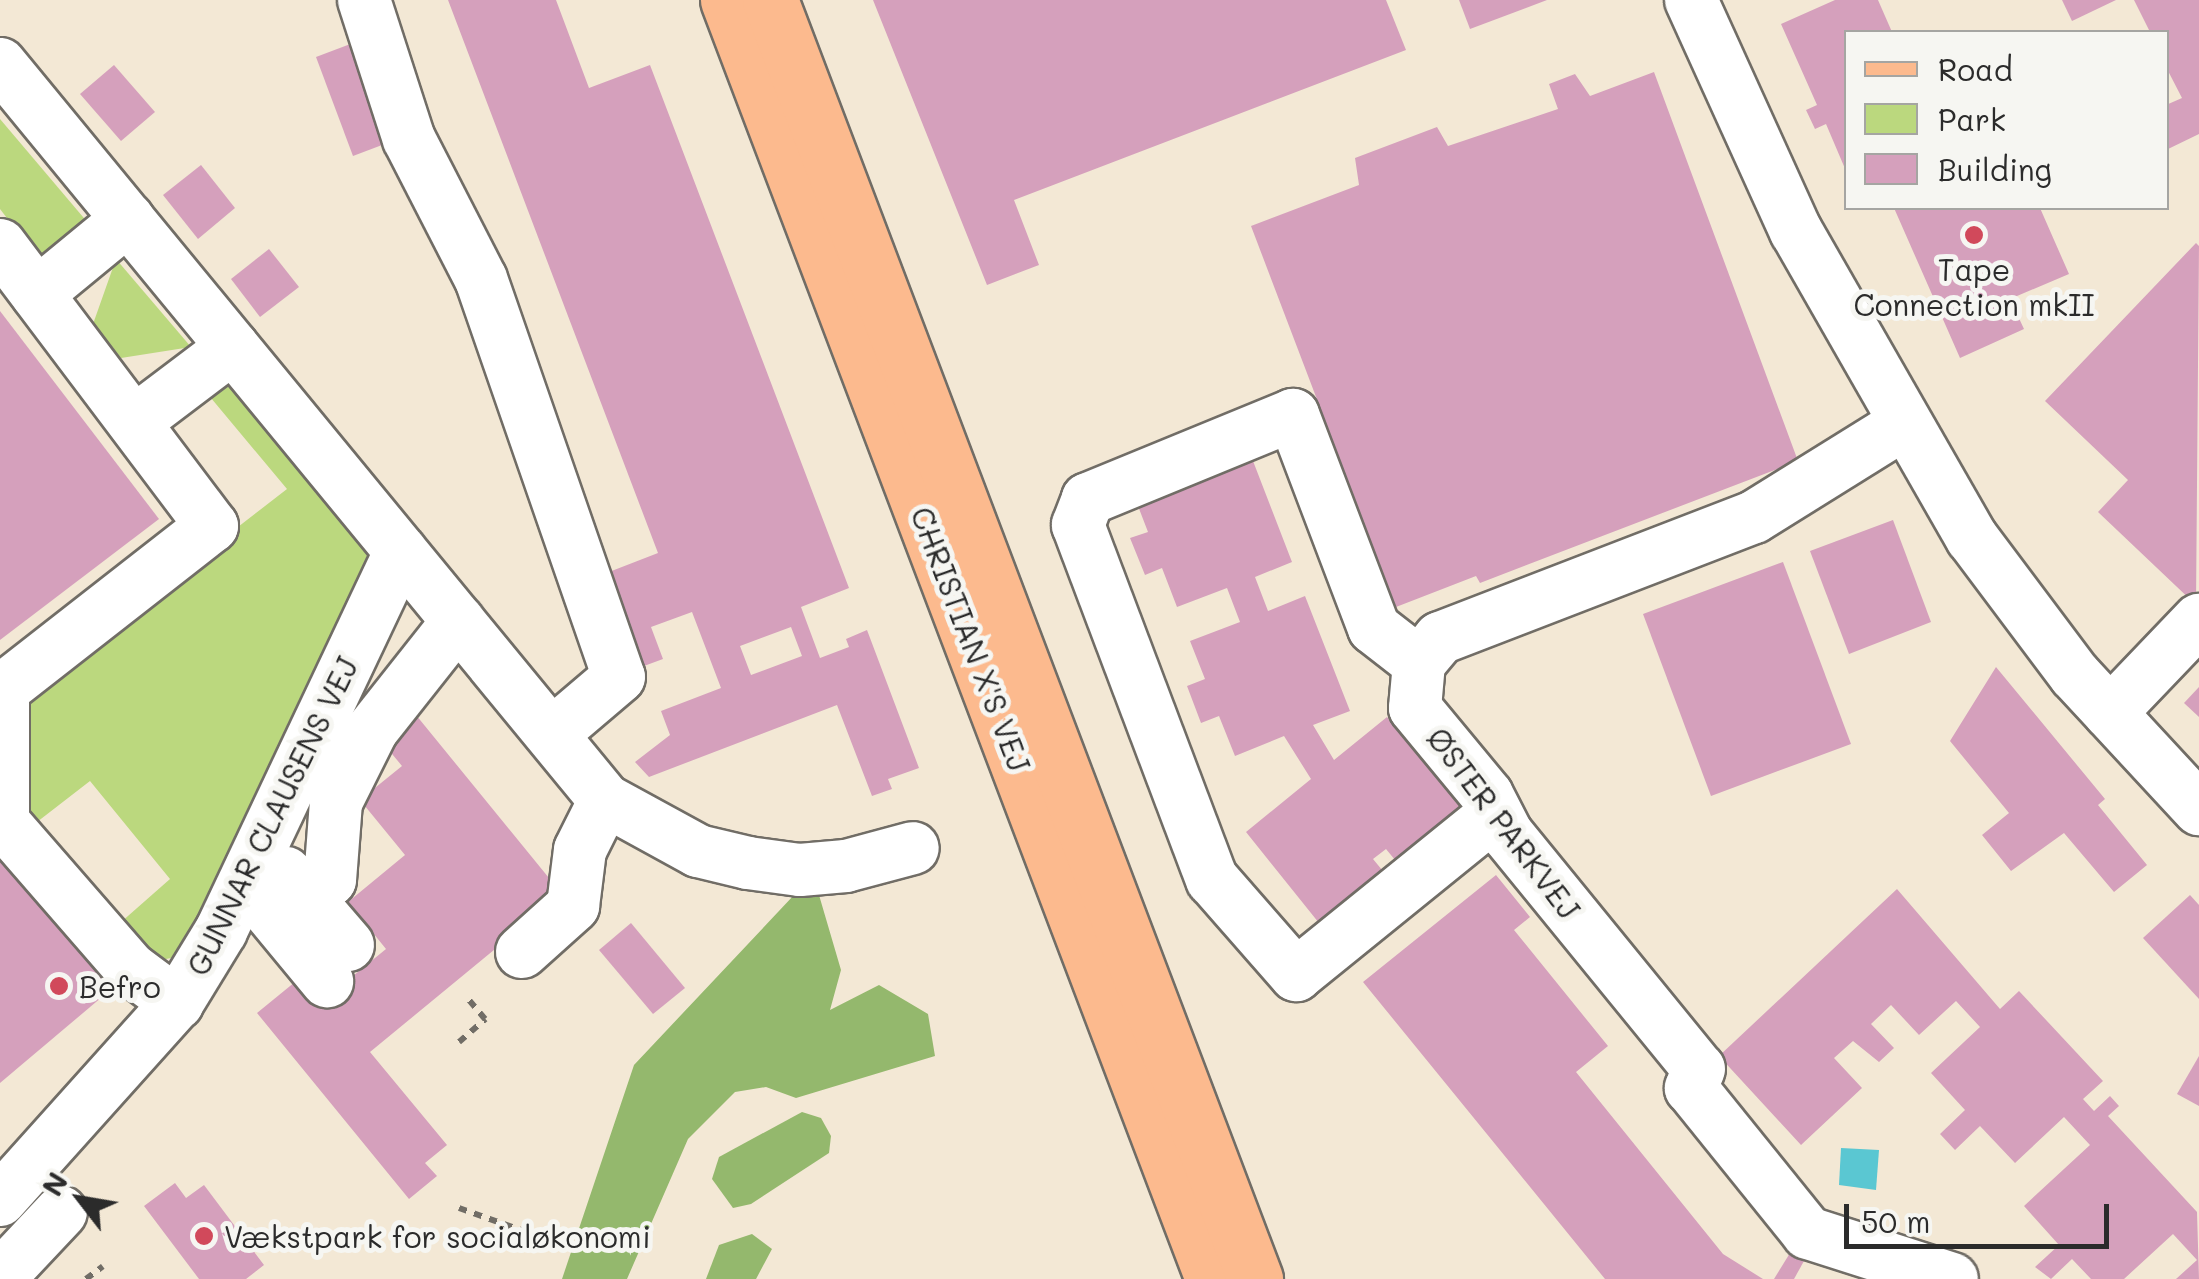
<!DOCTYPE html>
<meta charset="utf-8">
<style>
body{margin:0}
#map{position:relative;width:2199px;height:1279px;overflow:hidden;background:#f3e8d5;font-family:Mali,sans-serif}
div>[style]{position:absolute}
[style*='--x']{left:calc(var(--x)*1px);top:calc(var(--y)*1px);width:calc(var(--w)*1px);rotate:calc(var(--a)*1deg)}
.green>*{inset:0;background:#bbd87e}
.forest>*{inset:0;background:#94b86d}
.water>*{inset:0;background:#5ac7d2}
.building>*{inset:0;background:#d5a0bc}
.path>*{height:6px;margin-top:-3px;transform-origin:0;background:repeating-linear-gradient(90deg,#716d66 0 8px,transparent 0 16px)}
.roads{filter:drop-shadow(2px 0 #716d66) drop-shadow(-2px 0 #716d66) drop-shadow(0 2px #716d66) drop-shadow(0 -2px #716d66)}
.minor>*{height:52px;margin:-26px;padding:0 26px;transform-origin:26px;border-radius:26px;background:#fff}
.major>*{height:55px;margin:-27.5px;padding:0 27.5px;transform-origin:27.5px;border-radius:27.5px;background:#fcba8e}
.dots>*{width:28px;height:28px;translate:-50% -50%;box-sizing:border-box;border:5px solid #f6f6f2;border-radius:50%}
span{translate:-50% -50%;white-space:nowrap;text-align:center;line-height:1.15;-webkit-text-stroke:10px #f6f6f2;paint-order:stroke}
.poi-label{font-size:30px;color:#2b2b2b}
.left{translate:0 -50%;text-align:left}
.street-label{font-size:30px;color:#2b2b2b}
.legend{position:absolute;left:1844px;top:30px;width:325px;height:180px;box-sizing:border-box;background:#f6f6f2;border:2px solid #a5a5a2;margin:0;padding:12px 18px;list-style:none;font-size:30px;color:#2b2b2b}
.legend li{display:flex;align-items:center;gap:20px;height:50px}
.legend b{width:50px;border:2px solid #a5a5a2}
.north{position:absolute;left:30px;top:1149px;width:100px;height:100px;-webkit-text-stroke:8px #f6f6f2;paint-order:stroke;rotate:301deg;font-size:28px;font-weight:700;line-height:40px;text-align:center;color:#2b2b2b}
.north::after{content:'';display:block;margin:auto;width:35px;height:45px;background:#2b2b2b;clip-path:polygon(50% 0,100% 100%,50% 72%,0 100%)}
.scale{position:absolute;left:1844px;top:1204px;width:265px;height:45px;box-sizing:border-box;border:5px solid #2b2b2b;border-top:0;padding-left:12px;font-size:30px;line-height:35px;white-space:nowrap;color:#2b2b2b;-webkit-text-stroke:8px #f6f6f2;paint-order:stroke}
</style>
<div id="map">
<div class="green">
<div style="clip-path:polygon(0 119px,94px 230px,41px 262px,0 209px)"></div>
<div style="clip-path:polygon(116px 259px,191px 347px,121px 358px,93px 324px)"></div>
<div style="clip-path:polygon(236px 377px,373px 555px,189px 943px,176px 957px,161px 960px,149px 956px,120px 923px,170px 879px,90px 781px,37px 822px,23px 806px,21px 695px,287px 489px,211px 398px)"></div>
</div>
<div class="forest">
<div style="clip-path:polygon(794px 895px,819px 895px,841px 970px,830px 1010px,879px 985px,928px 1014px,935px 1056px,796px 1098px,766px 1087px,735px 1092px,688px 1139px,627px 1279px,562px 1279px,634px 1065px)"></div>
<div style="clip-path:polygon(802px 1112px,821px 1118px,831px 1136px,829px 1153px,751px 1204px,733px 1208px,712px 1179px,719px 1157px)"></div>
<div style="clip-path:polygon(752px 1234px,772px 1249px,756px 1279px,706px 1279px,719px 1245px)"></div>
</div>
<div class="water">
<div style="clip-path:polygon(1841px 1148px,1879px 1150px,1876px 1190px,1839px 1185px)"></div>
</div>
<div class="building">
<div style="clip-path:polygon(evenodd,448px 0,556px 0,589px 88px,650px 65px,849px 588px,801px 607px,820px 658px,849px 647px,846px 639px,867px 630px,919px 768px,888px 779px,892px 789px,872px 796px,837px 705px,649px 777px,635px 762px,670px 735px,661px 711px,721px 688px,692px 612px,651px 627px,663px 659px,644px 666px,609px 572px,658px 553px,448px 0,791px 627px,802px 656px,751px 675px,740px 646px,791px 627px)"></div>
<div style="clip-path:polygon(873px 0,1386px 0,1406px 50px,1014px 200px,1039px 265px,987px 285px)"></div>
<div style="clip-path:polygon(1459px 0,1547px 0,1470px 29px)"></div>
<div style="clip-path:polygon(1835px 0,1878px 0,1892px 32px,1846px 32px,1846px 171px,1826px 124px,1815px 129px,1806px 110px,1817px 105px,1781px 24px)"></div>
<div style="clip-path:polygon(2062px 0,2116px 0,2072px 21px)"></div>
<div style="clip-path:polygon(2134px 0,2199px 0,2199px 134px,2166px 150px,2166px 105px,2182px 98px,2166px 67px,2166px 32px,2150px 32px)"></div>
<div style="clip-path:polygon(353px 43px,390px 142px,353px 156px,316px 57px)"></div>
<div style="clip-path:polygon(114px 65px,155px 112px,121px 141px,80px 94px)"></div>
<div style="clip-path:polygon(1654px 72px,1798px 461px,1480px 583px,1476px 576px,1396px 607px,1251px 226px,1359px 185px,1355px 158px,1437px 127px,1448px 146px,1558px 109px,1549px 84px,1575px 74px,1590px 96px)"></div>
<div style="clip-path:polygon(201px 165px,235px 208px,198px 239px,163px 195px)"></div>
<div style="clip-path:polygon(1894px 208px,2040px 208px,2069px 274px,2010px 299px,2024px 329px,1960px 358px)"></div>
<div style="clip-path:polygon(2196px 243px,2199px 246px,2196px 605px,2098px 512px,2128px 480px,2045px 401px)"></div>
<div style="clip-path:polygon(269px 249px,299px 287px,260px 317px,231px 279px)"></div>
<div style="clip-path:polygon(0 311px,159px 519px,0 640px)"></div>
<div style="clip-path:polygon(1248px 448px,1292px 562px,1255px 577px,1268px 611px,1305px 596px,1350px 711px,1313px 725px,1334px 760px,1387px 717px,1465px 812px,1400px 866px,1386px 849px,1373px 859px,1387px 876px,1323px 928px,1246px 832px,1311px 779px,1284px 736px,1235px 756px,1219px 716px,1201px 723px,1187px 686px,1205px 679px,1190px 641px,1240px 622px,1227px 588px,1177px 607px,1162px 568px,1145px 575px,1130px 538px,1148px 532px,1133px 493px)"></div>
<div style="clip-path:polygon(1893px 520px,1931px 622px,1849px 654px,1810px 551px)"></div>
<div style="clip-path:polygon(1783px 562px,1851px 744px,1711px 796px,1643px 614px)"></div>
<div style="clip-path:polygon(1996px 667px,2105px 799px,2098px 805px,2147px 865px,2114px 892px,2064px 833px,2011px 871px,1982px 835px,2009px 813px,1950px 741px)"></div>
<div style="clip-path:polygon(2199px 687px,2199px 717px,2184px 703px)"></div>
<div style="clip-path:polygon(416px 715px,562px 894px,370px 1052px,447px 1145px,425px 1163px,437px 1176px,409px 1199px,257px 1013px,306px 973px,326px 998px,386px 949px,348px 902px,405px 855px,360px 800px,402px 766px,383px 743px)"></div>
<div style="clip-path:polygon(0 848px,115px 986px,0 1083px)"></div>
<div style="clip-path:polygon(1496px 875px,1530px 917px,1514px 930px,1608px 1046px,1576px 1072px,1723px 1254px,1763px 1279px,1605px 1279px,1363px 982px)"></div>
<div style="clip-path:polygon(1897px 889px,2000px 1009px,2019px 991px,2103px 1081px,2083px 1099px,2094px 1111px,2110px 1096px,2119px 1106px,2108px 1116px,2197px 1212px,2199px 1279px,2176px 1279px,2197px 1260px,2173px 1234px,2124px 1279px,2091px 1279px,2072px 1259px,2051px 1279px,2035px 1267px,2059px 1245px,2024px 1206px,2090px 1145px,2064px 1117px,2015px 1163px,1980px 1126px,1955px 1150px,1940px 1134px,1965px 1110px,1931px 1073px,1980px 1027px,1956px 1001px,1919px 1035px,1891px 1005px,1871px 1024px,1894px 1048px,1879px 1062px,1853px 1041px,1834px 1058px,1862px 1088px,1801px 1145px,1719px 1056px)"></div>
<div style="clip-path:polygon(2190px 895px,2199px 905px,2199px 999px,2143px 938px)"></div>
<div style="clip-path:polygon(631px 923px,685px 988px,653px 1014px,599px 950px)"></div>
<div style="clip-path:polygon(2199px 1056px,2199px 1106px,2177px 1094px)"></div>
<div style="clip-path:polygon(175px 1183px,186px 1198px,204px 1185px,264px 1265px,246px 1279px,199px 1279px,144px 1206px)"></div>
<div style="clip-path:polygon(1790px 1253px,1804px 1261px,1794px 1279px,1774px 1279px)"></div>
</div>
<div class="path">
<div style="--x:459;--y:1042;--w:35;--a:-41"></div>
<div style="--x:485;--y:1019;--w:26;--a:-130"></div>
<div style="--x:459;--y:1208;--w:71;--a:19.7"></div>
<div style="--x:86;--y:1279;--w:21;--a:-37"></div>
</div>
<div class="roads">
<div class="minor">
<div style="--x:364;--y:0;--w:146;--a:72.1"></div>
<div style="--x:409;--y:139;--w:157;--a:62.8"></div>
<div style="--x:481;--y:279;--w:421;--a:70.9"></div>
<div style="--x:619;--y:677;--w:88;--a:139.6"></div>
<div style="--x:1691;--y:0;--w:254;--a:65.6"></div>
<div style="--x:1796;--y:231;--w:354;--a:60.2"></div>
<div style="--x:1972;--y:538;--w:171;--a:53.1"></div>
<div style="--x:2075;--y:675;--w:183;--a:47.2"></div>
<div style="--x:0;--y:64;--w:953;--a:50.58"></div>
<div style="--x:605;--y:800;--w:106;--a:28.7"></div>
<div style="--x:698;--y:851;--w:51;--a:13.5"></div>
<div style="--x:748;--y:863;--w:52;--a:7.7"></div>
<div style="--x:800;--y:870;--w:46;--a:-5"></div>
<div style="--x:846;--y:866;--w:69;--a:-15"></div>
<div style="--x:0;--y:245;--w:352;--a:53"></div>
<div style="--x:212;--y:526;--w:265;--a:142"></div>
<div style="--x:3;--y:689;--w:133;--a:90"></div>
<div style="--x:3;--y:822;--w:194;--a:49"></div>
<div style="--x:130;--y:968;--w:59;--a:36.7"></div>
<div style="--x:37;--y:294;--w:118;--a:-39.5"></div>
<div style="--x:134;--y:422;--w:124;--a:-37.1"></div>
<div style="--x:1902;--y:425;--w:174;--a:148.1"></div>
<div style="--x:1754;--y:517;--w:337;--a:158.9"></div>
<div style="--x:1440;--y:638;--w:33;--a:130"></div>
<div style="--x:1419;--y:663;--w:45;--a:95.1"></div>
<div style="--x:1415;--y:708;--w:113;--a:50.4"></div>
<div style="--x:1487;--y:795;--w:44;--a:62.9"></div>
<div style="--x:1507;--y:834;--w:303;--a:50.8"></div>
<div style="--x:1699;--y:1069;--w:21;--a:113"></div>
<div style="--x:1691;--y:1088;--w:186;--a:51.1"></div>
<div style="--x:1808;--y:1233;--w:151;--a:17.7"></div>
<div style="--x:1419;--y:663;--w:57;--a:-142.1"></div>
<div style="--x:1374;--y:628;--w:228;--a:-110.8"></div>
<div style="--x:1293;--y:415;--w:222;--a:157.7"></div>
<div style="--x:1088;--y:499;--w:28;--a:111"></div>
<div style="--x:1078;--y:525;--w:379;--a:69.3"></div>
<div style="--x:1212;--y:879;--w:128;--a:48.8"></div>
<div style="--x:1296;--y:975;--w:257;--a:-39"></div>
<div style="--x:2110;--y:713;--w:129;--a:-46.3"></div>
<div style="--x:286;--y:873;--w:95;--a:49.3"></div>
<div style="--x:245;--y:882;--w:129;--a:50.4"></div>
<div style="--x:308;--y:899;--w:29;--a:-41"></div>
<div style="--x:330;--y:880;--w:78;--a:-85.6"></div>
<div style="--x:336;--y:802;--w:80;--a:-63.4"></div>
<div style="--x:372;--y:730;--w:139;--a:-51.7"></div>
<div style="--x:522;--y:952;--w:69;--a:-42"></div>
<div style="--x:573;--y:906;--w:56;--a:-82.9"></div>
<div style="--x:580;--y:850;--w:56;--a:-63.4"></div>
<div style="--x:0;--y:1200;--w:265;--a:-48.1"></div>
<div style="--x:177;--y:1003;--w:84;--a:-58.6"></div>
<div style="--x:221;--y:931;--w:420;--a:-64.7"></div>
<div style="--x:0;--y:1277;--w:89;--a:-46.8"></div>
</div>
<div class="major">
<div style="--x:728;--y:0;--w:1368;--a:69.23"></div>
<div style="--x:770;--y:0;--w:1368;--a:69.23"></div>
</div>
</div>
<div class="dots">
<div style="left:1974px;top:235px;background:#d1495b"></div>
<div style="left:59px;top:986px;background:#d1495b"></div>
<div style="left:204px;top:1236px;background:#d1495b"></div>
</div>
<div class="poi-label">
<span style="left:1974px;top:286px">Tape<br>Connection mkII</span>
<span class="left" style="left:79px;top:986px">Befro</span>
<span class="left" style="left:224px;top:1236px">Vækstpark for socialøkonomi</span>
</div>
<div class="street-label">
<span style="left:971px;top:639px;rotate:69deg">CHRISTIAN X'S VEJ</span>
<span style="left:272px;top:816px;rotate:-64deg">GUNNAR CLAUSENS VEJ</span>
<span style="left:1504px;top:823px;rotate:53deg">ØSTER PARKVEJ</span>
</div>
<ul class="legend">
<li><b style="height:12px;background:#fcba8e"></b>Road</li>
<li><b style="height:28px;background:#bbd87e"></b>Park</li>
<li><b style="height:28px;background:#d5a0bc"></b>Building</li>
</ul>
<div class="north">N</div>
<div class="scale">50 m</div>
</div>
